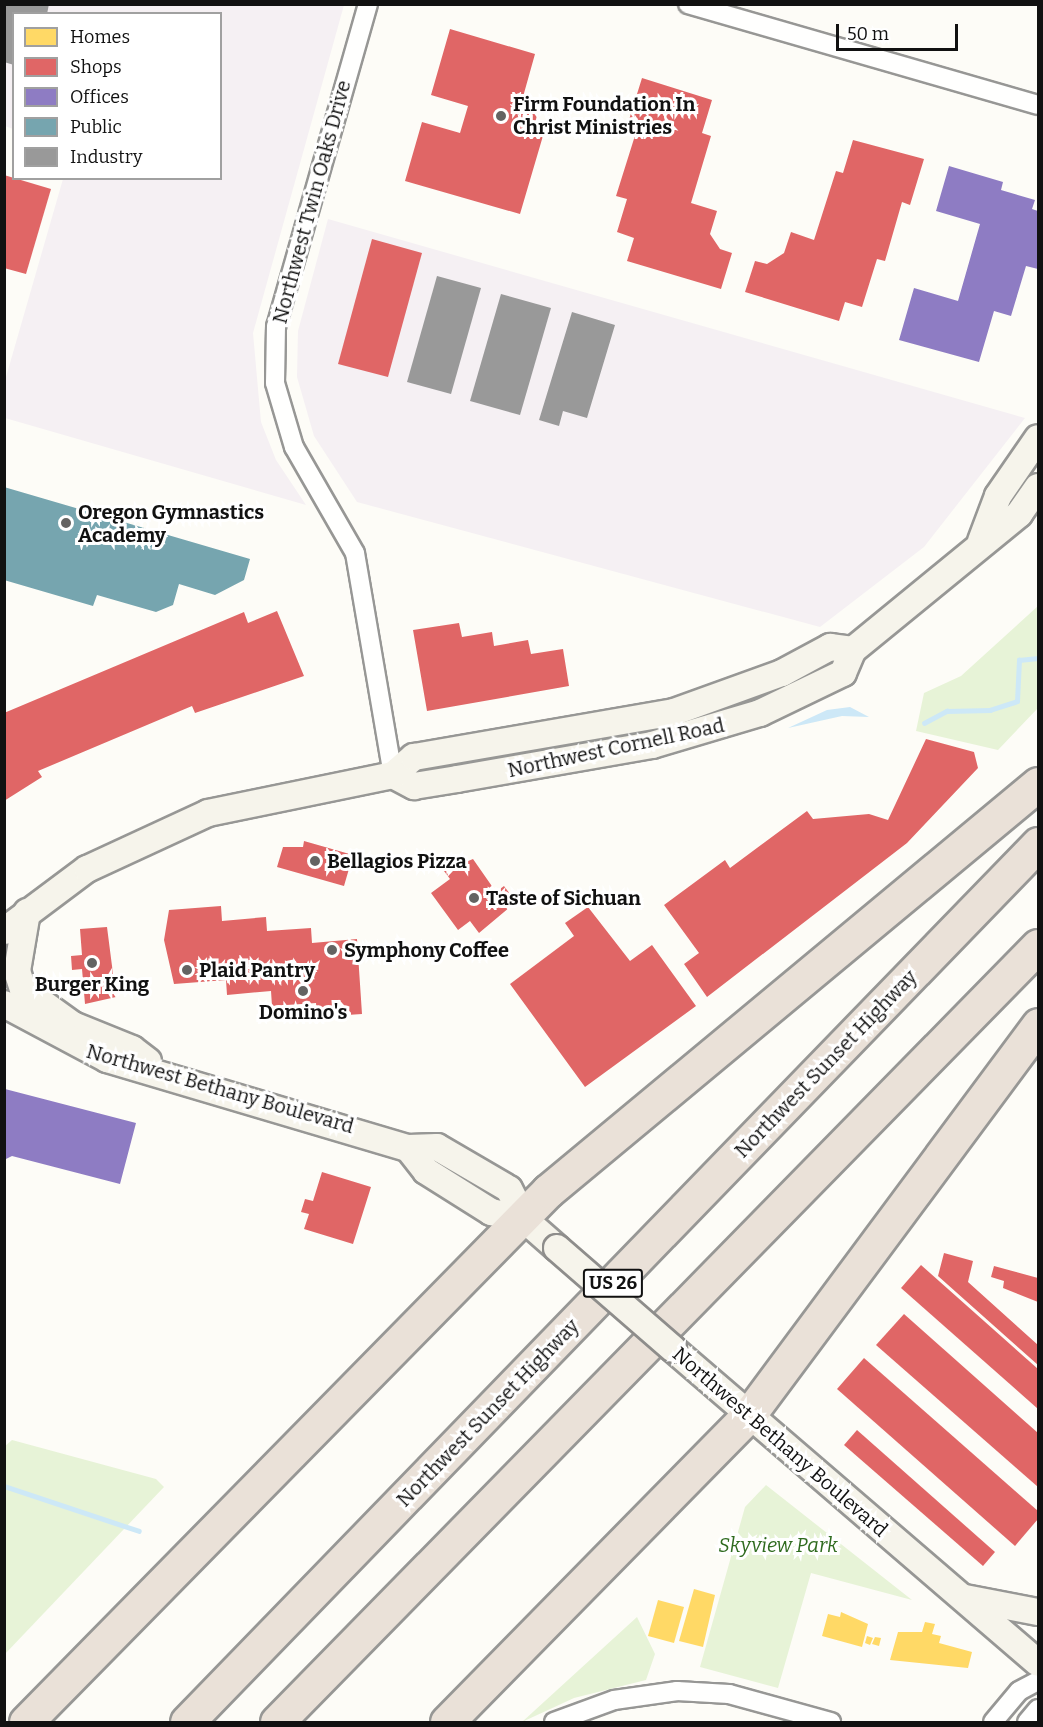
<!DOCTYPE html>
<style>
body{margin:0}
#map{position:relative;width:1043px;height:1727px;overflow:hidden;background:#fdfcf7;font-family:Bitter,serif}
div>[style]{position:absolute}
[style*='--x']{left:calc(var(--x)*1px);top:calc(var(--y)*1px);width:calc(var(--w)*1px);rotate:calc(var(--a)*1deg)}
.industrial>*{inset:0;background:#f5f0f3}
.green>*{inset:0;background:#e7f3d7}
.water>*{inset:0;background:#cde8f7}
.homes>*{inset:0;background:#ffd966}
.shops>*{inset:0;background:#e06666}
.offices>*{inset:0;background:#8e7cc3}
.public>*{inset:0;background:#76a5af}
.industry>*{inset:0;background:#999}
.stream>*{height:4.5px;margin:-2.25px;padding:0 2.25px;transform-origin:2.25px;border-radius:2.25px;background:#cde8f7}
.roads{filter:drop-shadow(2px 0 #979795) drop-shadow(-2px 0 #979795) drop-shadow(0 2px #979795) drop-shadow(0 -2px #979795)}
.minor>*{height:18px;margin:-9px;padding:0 9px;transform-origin:9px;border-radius:9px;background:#fffffe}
.secondary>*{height:26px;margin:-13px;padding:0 13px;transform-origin:13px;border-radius:13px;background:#f6f4eb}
.motorway>*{height:33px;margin:-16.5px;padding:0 16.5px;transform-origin:16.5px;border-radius:16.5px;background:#eae1d8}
.bridges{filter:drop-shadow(2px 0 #8e8d8b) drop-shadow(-2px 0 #8e8d8b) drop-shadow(0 2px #8e8d8b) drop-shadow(0 -2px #8e8d8b)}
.secondary-bridge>*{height:26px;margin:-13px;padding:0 13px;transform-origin:13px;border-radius:13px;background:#f6f4eb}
.dots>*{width:16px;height:16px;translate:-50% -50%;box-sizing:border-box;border:3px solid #fff;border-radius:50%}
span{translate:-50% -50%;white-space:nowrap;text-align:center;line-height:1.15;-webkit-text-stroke:6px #fff;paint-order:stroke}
.shield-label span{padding:2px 4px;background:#fff;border:2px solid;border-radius:4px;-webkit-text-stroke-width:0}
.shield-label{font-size:18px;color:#111;font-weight:700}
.poi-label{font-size:20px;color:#111;font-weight:700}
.left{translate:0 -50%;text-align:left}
.street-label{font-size:20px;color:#111}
.park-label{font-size:20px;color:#2f6b1f;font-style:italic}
.frame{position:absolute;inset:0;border:6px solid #111;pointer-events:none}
.legend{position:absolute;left:12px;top:12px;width:210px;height:168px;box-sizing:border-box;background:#fff;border:2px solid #a0a0a0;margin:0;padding:8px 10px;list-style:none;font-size:18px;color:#111}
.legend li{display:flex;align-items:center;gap:12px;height:30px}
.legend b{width:30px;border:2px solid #a0a0a0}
.scale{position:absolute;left:836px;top:24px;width:122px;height:27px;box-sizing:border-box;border:3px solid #111;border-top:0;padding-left:8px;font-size:18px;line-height:21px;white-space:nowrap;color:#111;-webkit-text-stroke:4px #fff;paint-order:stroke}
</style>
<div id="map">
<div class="industrial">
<div style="clip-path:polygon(5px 5px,344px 5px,253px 333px,261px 422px,276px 460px,306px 505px,5px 418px,4px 384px,63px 179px,220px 178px,220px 14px,14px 14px,13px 129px,5px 126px)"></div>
<div style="clip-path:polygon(328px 219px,1025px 418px,924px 547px,820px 627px,357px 502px,314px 436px,297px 377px,298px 331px)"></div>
</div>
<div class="green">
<div style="clip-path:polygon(1038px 606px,1038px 708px,998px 750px,916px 731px,924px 693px,961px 676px)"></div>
<div style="clip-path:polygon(12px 1440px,156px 1479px,164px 1487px,5px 1654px,4px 1447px)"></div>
<div style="clip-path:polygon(766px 1485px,912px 1600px,811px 1573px,778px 1688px,700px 1667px,745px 1507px)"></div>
<div style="clip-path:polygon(637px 1617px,655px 1654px,646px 1680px,574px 1698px,522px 1722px)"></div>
</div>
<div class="water">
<div style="clip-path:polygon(850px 707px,869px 717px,842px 716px,788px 728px,827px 710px)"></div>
</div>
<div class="homes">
<div style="clip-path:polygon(694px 1589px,715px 1595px,703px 1647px,679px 1641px)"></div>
<div style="clip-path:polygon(658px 1600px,684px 1607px,674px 1643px,648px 1636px)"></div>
<div style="clip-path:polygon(841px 1612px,868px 1624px,862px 1647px,822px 1636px,828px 1614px,840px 1617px)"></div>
<div style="clip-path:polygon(925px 1622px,935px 1624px,932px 1634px,941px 1636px,939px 1643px,972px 1652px,968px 1668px,890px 1660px,898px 1632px,922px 1632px)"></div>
<div style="clip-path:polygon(867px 1636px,873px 1638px,870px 1645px,865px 1643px)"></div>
<div style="clip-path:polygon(875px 1637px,881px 1638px,879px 1646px,872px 1644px)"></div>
</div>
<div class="shops">
<div style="clip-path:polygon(450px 29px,535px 54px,521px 104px,539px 109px,534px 126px,545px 129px,520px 214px,405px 181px,422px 122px,460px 133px,468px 106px,431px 95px)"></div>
<div style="clip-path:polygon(642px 78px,712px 100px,702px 133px,711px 136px,691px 203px,717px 211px,710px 234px,720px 249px,732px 253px,721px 289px,627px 261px,634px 238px,617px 232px,627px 199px,616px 196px,638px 126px,628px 123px)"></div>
<div style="clip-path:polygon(853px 140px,924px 159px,910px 205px,902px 202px,885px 261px,877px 259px,862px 307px,845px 302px,839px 321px,745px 292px,755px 261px,767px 264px,784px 253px,791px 232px,814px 240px,836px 171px,843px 173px)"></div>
<div style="clip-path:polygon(4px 175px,51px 189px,26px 274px,4px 268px)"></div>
<div style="clip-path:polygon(372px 239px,422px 253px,388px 377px,338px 364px)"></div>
<div style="clip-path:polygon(277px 611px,304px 676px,195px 713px,192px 706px,38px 771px,42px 777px,4px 801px,4px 713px,244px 612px,248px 623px)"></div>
<div style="clip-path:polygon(459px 623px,462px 637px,492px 632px,494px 646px,528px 640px,531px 654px,563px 649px,569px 686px,427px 711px,413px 630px)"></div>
<div style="clip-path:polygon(926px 739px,974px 752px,978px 768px,907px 843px,707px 997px,684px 964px,699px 953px,664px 905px,725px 860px,730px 868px,807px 811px,813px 819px,869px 814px,888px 820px)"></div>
<div style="clip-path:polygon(304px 841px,353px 855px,344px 886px,277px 867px,283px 847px,303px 847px)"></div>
<div style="clip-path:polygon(473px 859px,496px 892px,504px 886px,516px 902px,479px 933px,470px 921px,458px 930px,431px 893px,450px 879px,444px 871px)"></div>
<div style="clip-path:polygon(221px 906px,222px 921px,266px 917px,267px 931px,311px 928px,312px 943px,357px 939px,362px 1014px,317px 1017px,316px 1003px,272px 1006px,271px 991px,227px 995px,226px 980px,174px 984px,164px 940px,169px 910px)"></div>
<div style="clip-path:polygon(588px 907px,630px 961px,652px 945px,696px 1006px,585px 1087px,510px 984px,574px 936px,565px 923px)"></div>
<div style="clip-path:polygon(107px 927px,116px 997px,85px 1004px,82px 969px,72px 970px,71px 956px,82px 955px,80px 929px)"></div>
<div style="clip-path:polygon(322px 1172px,371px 1187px,353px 1244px,304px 1229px,309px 1214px,301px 1212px,305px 1199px,313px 1201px)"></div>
<div style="clip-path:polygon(944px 1253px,973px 1261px,968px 1282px,1038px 1345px,1038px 1365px,938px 1276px)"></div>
<div style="clip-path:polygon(921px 1265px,1038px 1369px,1038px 1409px,901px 1288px)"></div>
<div style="clip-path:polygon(994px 1266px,1038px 1278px,1038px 1302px,1003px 1288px,1004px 1281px,991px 1277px)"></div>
<div style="clip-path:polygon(904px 1314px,1038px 1433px,1038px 1487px,876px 1345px)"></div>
<div style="clip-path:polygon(864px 1358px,1038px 1511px,1038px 1519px,1015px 1546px,837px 1389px)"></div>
<div style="clip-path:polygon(857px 1430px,995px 1552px,983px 1566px,844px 1445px)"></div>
</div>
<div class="offices">
<div style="clip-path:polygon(949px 166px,1003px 182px,1001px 190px,1035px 200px,1032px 209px,1038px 211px,1038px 269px,1026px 266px,1011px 316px,994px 311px,979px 362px,899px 340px,914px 288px,958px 301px,980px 224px,936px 211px)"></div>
<div style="clip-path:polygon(5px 1089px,136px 1123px,120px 1184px,12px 1156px,4px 1160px)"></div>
</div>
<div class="public">
<div style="clip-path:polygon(4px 487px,250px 559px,244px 580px,215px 595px,179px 584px,173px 605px,156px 612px,97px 595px,93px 606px,4px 580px)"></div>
</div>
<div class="industry">
<div style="clip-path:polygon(4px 4px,49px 4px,47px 14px,14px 14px,14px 65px,4px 62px)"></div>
<div style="clip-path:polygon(437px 276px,481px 288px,451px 394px,407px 382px)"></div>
<div style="clip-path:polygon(501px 294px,551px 308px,520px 415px,470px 401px)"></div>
<div style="clip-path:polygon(572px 312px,615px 325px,587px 418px,563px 411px,559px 426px,539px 420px)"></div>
</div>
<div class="stream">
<div style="--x:924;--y:723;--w:26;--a:-28"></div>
<div style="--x:947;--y:711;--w:43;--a:-1.3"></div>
<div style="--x:990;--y:710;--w:28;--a:-18"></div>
<div style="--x:1017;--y:701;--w:41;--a:-87.2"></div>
<div style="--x:1019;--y:660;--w:19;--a:-6"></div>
<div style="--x:4;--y:1486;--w:142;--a:18.4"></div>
</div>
<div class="roads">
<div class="minor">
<div style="--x:368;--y:4;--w:335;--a:105.9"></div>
<div style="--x:276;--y:326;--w:57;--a:91"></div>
<div style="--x:275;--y:383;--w:67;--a:73.5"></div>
<div style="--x:294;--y:447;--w:122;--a:60.1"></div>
<div style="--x:355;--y:553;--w:225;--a:80.3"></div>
<div style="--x:688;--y:4;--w:364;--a:16.1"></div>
<div style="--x:554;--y:1722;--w:64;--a:-20.1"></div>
<div style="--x:614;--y:1700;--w:64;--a:-8.1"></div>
<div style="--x:677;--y:1691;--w:52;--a:3.3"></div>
<div style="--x:729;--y:1694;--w:106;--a:15.4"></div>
<div style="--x:993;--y:1722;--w:40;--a:-50"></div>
<div style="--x:1019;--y:1691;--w:21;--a:-28"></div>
<div style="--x:1027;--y:1722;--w:17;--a:-50"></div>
</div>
<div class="secondary">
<div style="--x:981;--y:541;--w:48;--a:-69.3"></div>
<div style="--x:998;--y:496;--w:70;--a:-55.4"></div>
<div style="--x:393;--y:775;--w:24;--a:28"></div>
<div style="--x:414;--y:786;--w:44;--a:-9.2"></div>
<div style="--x:457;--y:779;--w:198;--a:-9.9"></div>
<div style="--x:652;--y:745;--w:113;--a:-16.5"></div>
<div style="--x:760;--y:713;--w:92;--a:-25.7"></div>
<div style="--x:843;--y:673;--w:25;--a:-67"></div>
<div style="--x:853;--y:650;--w:215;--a:-39.3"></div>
<div style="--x:1019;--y:514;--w:33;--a:-55"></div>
<div style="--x:27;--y:912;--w:60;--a:99.6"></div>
<div style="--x:17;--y:971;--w:19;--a:72"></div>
<div style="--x:23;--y:989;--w:62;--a:35.8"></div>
<div style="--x:73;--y:1025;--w:64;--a:22.1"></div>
<div style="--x:132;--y:1049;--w:20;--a:37"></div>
<div style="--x:4;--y:931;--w:104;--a:-36.8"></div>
<div style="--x:87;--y:869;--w:133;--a:-24.8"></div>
<div style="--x:208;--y:813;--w:189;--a:-11.6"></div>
<div style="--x:393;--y:775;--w:28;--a:-41"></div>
<div style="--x:414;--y:757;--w:264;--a:-9.8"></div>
<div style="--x:674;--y:712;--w:115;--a:-19.9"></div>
<div style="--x:782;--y:673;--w:55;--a:-28.4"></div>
<div style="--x:830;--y:647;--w:23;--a:7"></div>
<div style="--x:4;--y:1004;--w:117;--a:28.1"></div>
<div style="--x:107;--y:1059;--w:314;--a:16.5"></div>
<div style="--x:408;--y:1148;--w:29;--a:-2"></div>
<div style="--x:437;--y:1147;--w:83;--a:30.3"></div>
<div style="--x:509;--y:1189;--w:34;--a:63"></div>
<div style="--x:524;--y:1219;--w:44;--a:41.3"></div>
<div style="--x:408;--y:1148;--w:29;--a:52"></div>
<div style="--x:426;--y:1171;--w:77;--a:32.2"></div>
<div style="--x:491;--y:1212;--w:34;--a:12"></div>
<div style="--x:673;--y:1349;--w:481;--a:40.7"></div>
<div style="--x:965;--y:1598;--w:74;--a:10.9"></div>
</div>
<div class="motorway">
<div style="--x:26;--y:1722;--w:745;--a:-45.49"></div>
<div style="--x:548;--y:1191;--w:637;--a:-39.71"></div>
<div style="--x:187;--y:1722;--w:1223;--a:-45.89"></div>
<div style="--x:277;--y:1722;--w:1087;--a:-45.56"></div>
<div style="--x:447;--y:1722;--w:429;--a:-45.5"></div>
<div style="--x:748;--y:1416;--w:487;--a:-53.4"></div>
</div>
</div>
<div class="bridges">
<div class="secondary-bridge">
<div style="--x:557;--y:1248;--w:154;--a:41"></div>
</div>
</div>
<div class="dots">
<div style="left:501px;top:116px;background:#646362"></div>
<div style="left:66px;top:523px;background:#646362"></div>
<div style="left:315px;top:861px;background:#646362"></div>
<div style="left:474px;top:898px;background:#646362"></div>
<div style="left:332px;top:950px;background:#646362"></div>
<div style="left:92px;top:963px;background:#646362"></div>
<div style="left:187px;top:970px;background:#646362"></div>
<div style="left:303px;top:991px;background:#646362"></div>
</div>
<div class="shield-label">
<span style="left:613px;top:1283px">US 26</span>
</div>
<div class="poi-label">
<span class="left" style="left:513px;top:116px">Firm Foundation In<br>Christ Ministries</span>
<span class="left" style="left:78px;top:524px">Oregon Gymnastics<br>Academy</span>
<span class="left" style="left:327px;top:861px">Bellagios Pizza</span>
<span class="left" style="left:486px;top:898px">Taste of Sichuan</span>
<span class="left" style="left:344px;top:950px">Symphony Coffee</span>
<span class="left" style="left:199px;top:970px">Plaid Pantry</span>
<span style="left:92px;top:984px">Burger King</span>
<span style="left:303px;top:1012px">Domino's</span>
</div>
<div class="street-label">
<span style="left:312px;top:202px;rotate:-75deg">Northwest Twin Oaks Drive</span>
<span style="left:616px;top:748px;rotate:-12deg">Northwest Cornell Road</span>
<span style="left:826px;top:1064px;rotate:-46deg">Northwest Sunset Highway</span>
<span style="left:220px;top:1089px;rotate:16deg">Northwest Bethany Boulevard</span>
<span style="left:488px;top:1413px;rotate:-46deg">Northwest Sunset Highway</span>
<span style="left:780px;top:1442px;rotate:41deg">Northwest Bethany Boulevard</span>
</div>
<div class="park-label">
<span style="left:778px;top:1545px">Skyview Park</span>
</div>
<div class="frame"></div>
<ul class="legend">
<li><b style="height:16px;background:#ffd966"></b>Homes</li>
<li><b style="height:16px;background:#e06666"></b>Shops</li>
<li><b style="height:16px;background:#8e7cc3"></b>Offices</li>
<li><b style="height:16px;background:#76a5af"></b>Public</li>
<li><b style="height:16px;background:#999"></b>Industry</li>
</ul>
<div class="scale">50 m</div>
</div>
